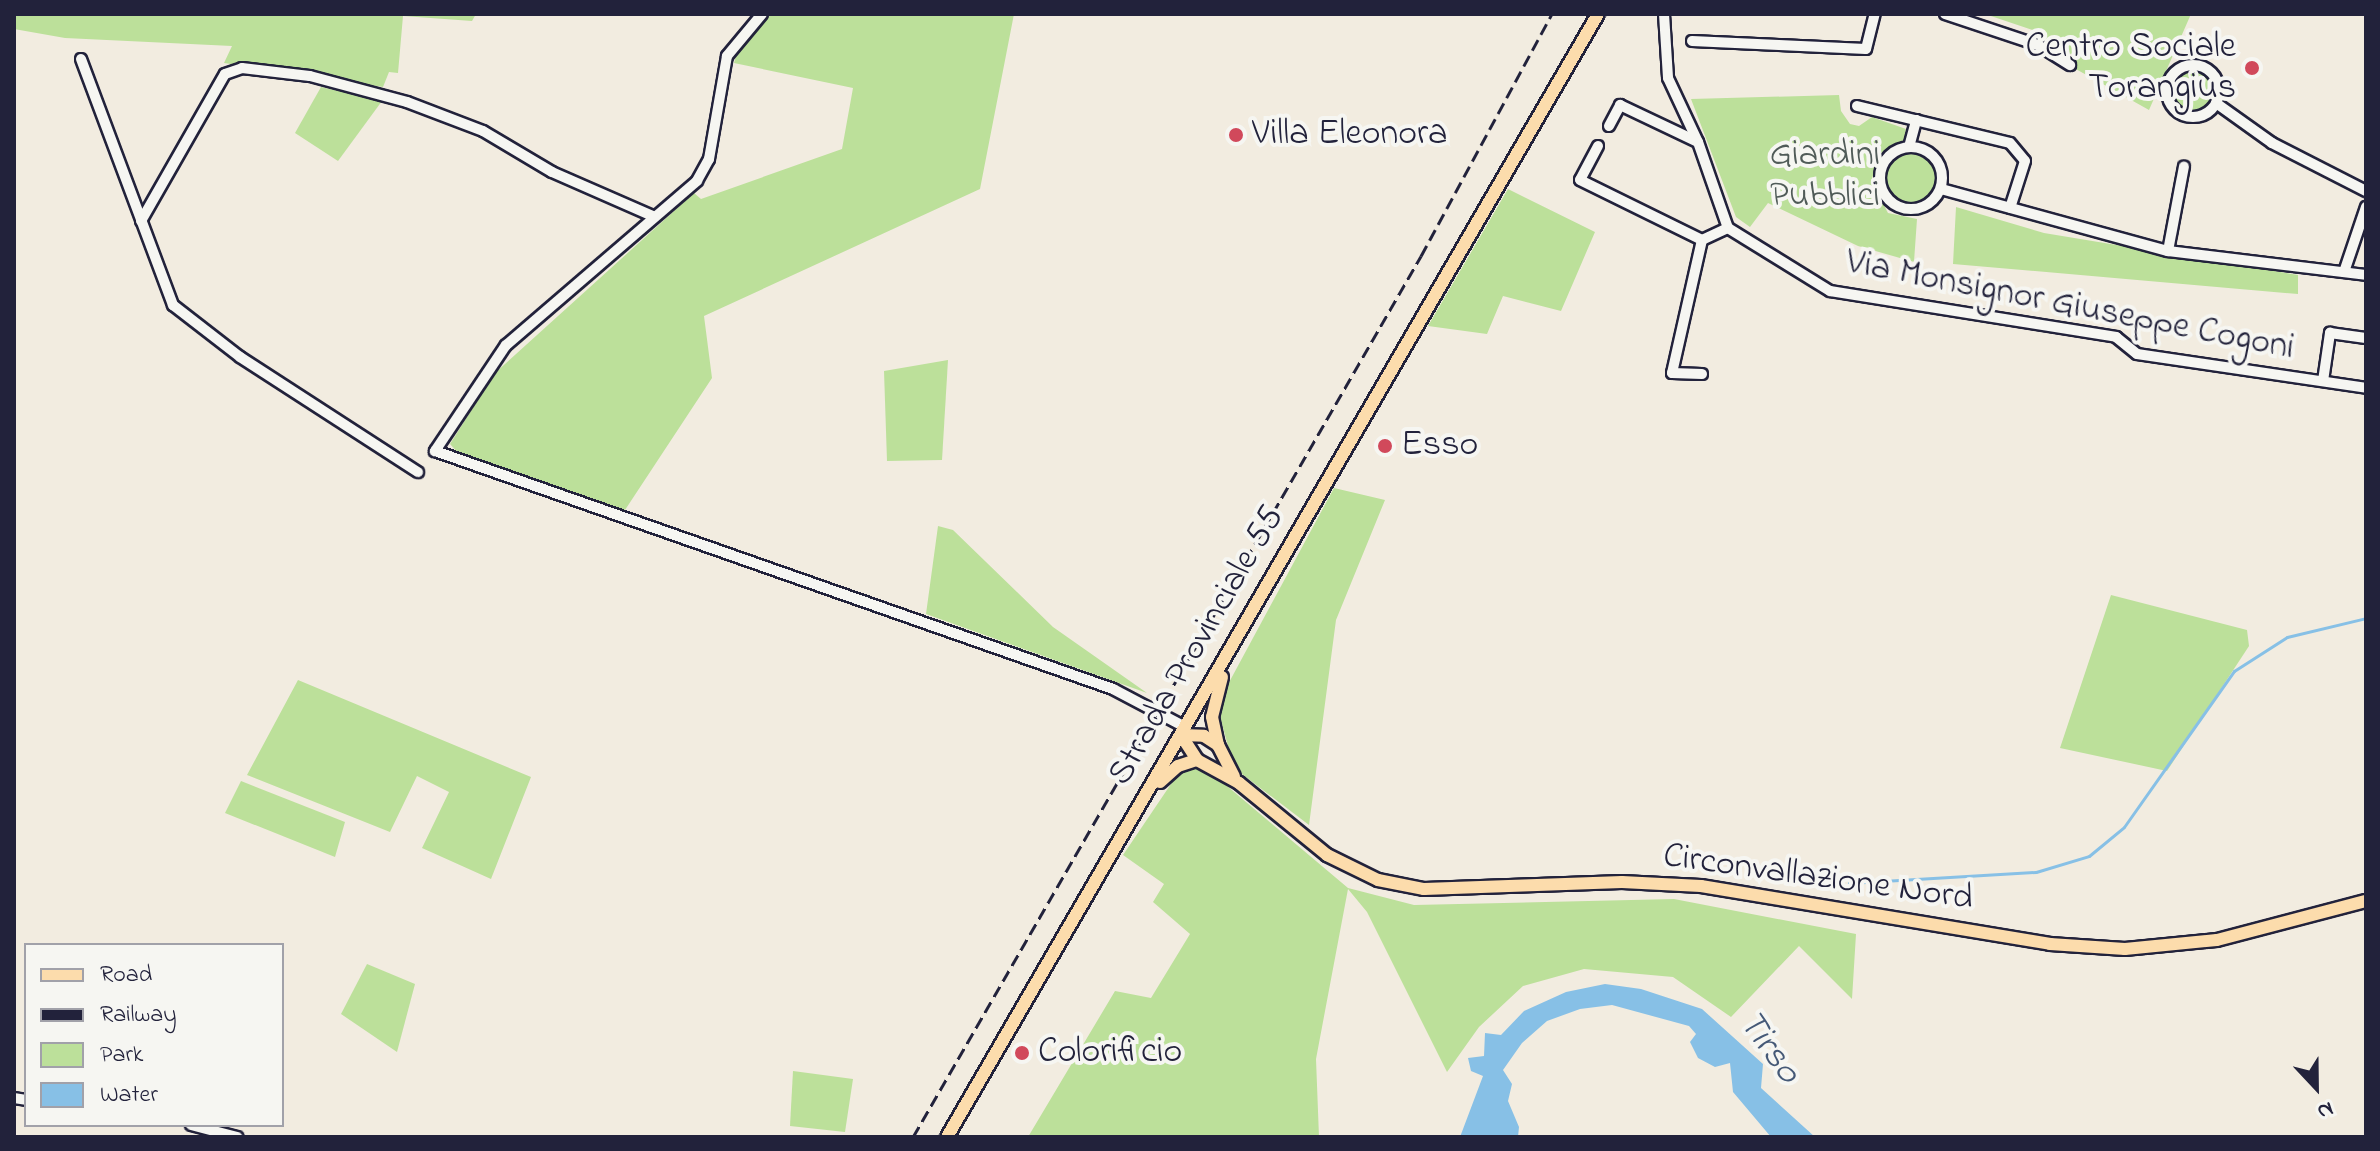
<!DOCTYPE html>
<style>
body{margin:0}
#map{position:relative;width:2380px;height:1151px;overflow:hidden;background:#f2ece0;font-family:"Indie Flower",sans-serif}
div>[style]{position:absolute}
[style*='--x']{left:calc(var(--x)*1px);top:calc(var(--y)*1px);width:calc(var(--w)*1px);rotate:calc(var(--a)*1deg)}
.green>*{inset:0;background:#bce09a}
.round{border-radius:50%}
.water>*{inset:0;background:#87c0e6}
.stream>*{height:3px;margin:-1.5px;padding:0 1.5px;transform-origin:1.5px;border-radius:1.5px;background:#87c0e6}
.roads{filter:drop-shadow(2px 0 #22223b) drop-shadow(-2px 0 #22223b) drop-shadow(0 2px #22223b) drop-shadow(0 -2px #22223b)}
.minor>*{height:10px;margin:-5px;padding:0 5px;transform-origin:5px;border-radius:5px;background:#f6f6f2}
.minor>.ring{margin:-5px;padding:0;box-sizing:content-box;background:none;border:10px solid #f6f6f2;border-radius:50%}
.major>*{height:12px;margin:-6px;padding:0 6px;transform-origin:6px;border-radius:6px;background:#fcdcac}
.rail>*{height:3px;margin-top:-1.5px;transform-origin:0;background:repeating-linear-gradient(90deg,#22223b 0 12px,transparent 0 18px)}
.dots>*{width:22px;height:22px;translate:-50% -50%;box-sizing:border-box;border:4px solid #f6f6f2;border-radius:50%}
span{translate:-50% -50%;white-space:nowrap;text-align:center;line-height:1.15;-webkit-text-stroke:8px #f6f6f2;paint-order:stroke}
.poi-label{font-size:36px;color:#22223b}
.right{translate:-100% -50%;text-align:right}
.left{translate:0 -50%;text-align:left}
.park-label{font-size:36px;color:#505b58}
.street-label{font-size:36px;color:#22223b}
.water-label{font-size:38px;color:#455977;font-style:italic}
.frame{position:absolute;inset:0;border:16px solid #22223b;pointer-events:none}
.legend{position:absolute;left:24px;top:943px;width:260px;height:184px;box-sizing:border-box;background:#f6f6f2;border:2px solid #a1a1a9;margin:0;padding:10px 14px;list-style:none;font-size:24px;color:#22223b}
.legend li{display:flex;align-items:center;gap:16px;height:40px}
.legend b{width:40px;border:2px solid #a1a1a9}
.north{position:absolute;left:2276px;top:1047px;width:80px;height:80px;-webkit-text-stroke:6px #f6f6f2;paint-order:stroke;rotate:158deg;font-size:22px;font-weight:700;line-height:32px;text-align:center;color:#22223b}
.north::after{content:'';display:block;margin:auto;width:28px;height:36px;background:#22223b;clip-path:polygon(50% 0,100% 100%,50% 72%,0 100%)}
</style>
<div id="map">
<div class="green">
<div style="clip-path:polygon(14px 14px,476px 14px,472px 21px,403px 16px,398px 73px,389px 72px,383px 87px,224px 63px,232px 46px,65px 38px,14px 29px)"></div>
<div style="clip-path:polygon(767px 14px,1014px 14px,980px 189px,704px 316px,712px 378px,625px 510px,459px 454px,450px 444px,495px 373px,694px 193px,701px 199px,842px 149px,853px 88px,734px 63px,741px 39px)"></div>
<div style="clip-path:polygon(1985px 14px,2191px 14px,2149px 110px,2074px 68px,2077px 52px,2070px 54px,2044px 43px,2047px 35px)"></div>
<div class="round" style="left:2173px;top:71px;width:40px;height:40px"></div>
<div style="clip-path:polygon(321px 87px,382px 101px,338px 161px,295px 133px)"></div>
<div style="clip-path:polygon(1839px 95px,1841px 111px,1850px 124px,1859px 126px,1872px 117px,1906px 129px,1904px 140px,1881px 153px,1871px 181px,1888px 213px,1917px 219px,1914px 262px,1858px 246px,1768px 203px,1750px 227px,1736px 217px,1691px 99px)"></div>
<div class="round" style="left:1886px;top:154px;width:50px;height:50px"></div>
<div style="clip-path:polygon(1508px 189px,1595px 232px,1561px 311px,1503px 296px,1487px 334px,1428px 326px)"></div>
<div style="clip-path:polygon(1956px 207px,2044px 233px,2298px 275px,2298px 294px,1953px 264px)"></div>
<div style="clip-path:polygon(948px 360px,942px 460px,887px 461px,884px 371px)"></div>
<div style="clip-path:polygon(1334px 488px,1385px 500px,1336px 620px,1309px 825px,1234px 768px,1219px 713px,1226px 688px)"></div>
<div style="clip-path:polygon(938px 526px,953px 530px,1053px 627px,1147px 693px,926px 614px)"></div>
<div style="clip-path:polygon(2111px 595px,2247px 630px,2249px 646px,2167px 771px,2060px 748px)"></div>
<div style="clip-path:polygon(298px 680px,531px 777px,491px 879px,422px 848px,449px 792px,417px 776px,390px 832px,247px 775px)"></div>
<div style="clip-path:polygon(1190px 768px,1203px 768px,1220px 780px,1348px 888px,1414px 905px,1674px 899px,1856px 934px,1852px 999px,1799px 946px,1731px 1017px,1673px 977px,1584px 969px,1523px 986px,1479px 1027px,1447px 1072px,1367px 912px,1348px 889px,1316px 1059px,1319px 1137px,1028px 1137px,1115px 991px,1151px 998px,1190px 934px,1153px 902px,1164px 884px,1123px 855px,1173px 781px)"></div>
<div style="clip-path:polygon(241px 781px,345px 822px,335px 857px,225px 813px)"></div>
<div style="clip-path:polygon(367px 964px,415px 984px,397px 1052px,341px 1014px)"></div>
<div style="clip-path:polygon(793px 1071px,853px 1079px,845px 1132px,790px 1126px)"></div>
</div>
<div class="water">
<div style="clip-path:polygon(1605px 984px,1641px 989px,1702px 1009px,1763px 1064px,1761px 1088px,1815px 1137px,1771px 1137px,1733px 1092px,1730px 1063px,1715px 1067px,1698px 1058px,1690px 1042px,1696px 1034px,1689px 1026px,1612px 1005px,1580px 1009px,1547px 1021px,1522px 1043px,1503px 1070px,1512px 1084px,1508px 1101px,1519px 1127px,1518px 1137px,1460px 1137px,1483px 1076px,1471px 1071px,1468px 1058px,1484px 1056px,1485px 1033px,1501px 1035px,1524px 1011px,1566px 992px)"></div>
</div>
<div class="stream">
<div style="--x:1849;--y:883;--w:187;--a:-3.4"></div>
<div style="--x:2036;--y:872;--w:55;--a:-16.8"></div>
<div style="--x:2089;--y:856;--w:45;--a:-39.6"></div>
<div style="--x:2124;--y:827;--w:191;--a:-54.8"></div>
<div style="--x:2234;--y:671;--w:63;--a:-32.7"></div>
<div style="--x:2287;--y:637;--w:81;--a:-13.5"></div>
</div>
<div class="roads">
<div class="minor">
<div style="--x:762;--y:14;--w:55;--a:129.8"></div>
<div style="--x:727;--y:56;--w:105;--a:99.9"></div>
<div style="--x:709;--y:159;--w:25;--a:119"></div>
<div style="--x:697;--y:181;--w:252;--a:139.3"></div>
<div style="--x:506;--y:345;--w:128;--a:123.8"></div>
<div style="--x:435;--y:451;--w:719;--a:19.34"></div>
<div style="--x:1113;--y:689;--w:81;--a:27.8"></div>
<div style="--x:1664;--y:14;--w:64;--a:86.4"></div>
<div style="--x:1668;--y:78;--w:71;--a:64.9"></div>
<div style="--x:1698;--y:142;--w:91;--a:70.8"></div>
<div style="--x:1945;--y:14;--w:98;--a:18.4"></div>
<div style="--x:2038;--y:45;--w:38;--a:32"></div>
<div style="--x:1692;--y:41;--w:174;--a:2.6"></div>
<div style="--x:1866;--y:49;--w:36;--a:-76"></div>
<div style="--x:81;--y:59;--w:263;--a:69.5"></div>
<div style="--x:173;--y:305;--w:85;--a:37.8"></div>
<div style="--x:240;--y:357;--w:212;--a:32.9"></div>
<div class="ring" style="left:2167px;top:65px;width:42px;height:42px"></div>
<div style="--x:2216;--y:103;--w:69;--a:35.5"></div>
<div style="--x:2272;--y:143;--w:106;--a:27.1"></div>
<div style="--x:1857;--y:106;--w:157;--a:13.6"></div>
<div style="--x:2010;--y:143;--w:23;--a:50"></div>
<div style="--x:2025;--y:161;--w:49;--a:107.7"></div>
<div style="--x:1609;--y:126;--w:24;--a:-62"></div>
<div style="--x:1620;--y:105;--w:86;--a:25.4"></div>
<div style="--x:1598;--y:146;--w:38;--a:118"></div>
<div style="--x:1580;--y:180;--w:136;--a:26.2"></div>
<div class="ring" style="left:1880px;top:147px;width:52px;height:52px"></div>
<div style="--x:1909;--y:147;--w:28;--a:-75"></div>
<div style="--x:1941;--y:189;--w:235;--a:15.3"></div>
<div style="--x:2168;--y:251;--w:199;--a:6.9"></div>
<div style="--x:141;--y:221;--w:169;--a:-60.3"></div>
<div style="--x:225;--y:74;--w:18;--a:-19"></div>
<div style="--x:242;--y:68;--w:68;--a:6.7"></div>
<div style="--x:310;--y:76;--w:100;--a:15"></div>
<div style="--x:407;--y:102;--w:81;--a:20.9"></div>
<div style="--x:483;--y:131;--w:80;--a:30.7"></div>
<div style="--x:552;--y:172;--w:112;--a:23.6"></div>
<div style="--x:1728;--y:228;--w:120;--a:31.7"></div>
<div style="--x:1830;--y:291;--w:290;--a:9.1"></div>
<div style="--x:2116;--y:337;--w:27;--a:39"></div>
<div style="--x:2137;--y:354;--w:232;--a:8.4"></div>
<div style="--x:2168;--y:251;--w:86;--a:-79.3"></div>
<div style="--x:2344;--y:272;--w:69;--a:-71.3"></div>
<div style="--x:1702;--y:374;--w:30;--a:-178"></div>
<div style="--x:1672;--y:373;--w:136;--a:-77.3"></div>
<div style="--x:1702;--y:240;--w:29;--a:-25"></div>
<div style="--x:2323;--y:381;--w:49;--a:-81.7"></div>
<div style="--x:2330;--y:333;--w:36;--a:8"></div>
<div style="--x:14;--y:1098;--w:12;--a:9"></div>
<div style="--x:191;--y:1125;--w:48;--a:14.6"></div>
</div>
<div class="major">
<div style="--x:1222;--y:677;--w:41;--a:104"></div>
<div style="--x:1212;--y:717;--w:29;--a:78"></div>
<div style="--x:1218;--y:745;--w:35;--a:63"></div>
<div style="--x:1181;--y:735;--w:30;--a:57"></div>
<div style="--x:1197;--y:760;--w:48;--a:28.7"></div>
<div style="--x:1239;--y:783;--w:114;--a:39.3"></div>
<div style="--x:1327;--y:855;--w:57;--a:26.1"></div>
<div style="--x:1378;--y:880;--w:47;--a:11.1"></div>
<div style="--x:1424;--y:889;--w:198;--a:-2"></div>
<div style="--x:1622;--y:882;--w:79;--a:2.9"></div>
<div style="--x:1701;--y:886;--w:354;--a:9.4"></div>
<div style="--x:2050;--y:944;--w:75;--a:3.8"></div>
<div style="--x:2125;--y:949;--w:92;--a:-5.6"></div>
<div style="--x:2217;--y:940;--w:154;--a:-14.7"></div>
<div style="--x:1181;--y:735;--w:23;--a:2"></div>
<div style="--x:1204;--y:736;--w:17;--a:33"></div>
<div style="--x:1160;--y:782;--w:24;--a:-42"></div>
<div style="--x:1178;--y:766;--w:20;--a:-18"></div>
<div style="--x:947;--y:1137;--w:1298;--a:-59.9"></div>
</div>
</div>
<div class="rail">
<div style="--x:913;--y:1137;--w:1017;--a:-60.03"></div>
<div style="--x:1421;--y:256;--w:275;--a:-61.6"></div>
</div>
<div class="dots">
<div style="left:2252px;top:68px;background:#d1495b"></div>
<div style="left:1236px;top:135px;background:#d1495b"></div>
<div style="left:1385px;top:446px;background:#d1495b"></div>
<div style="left:1022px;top:1053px;background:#d1495b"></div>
</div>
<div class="poi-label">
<span class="right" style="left:2236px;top:68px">Centro Sociale<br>Torangius</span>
<span class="left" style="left:1252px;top:135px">Villa Eleonora</span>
<span class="left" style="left:1401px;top:446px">Esso</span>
<span class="left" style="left:1038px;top:1053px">Colorificio</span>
</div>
<div class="park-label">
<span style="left:1825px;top:176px">Giardini<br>Pubblici</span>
</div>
<div class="street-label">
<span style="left:2070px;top:306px;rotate:11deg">Via Monsignor Giuseppe Cogoni</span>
<span style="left:1197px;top:646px;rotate:-60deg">Strada Provinciale 55</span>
<span style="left:1818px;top:878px;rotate:8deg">Circonvallazione Nord</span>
</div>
<div class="water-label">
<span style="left:1768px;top:1048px;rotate:54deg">Tirso</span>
</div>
<div class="frame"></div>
<ul class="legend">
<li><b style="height:10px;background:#fcdcac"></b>Road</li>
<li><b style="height:10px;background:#22223b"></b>Railway</li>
<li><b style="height:22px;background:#bce09a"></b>Park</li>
<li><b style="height:22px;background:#87c0e6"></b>Water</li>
</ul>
<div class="north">N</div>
</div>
